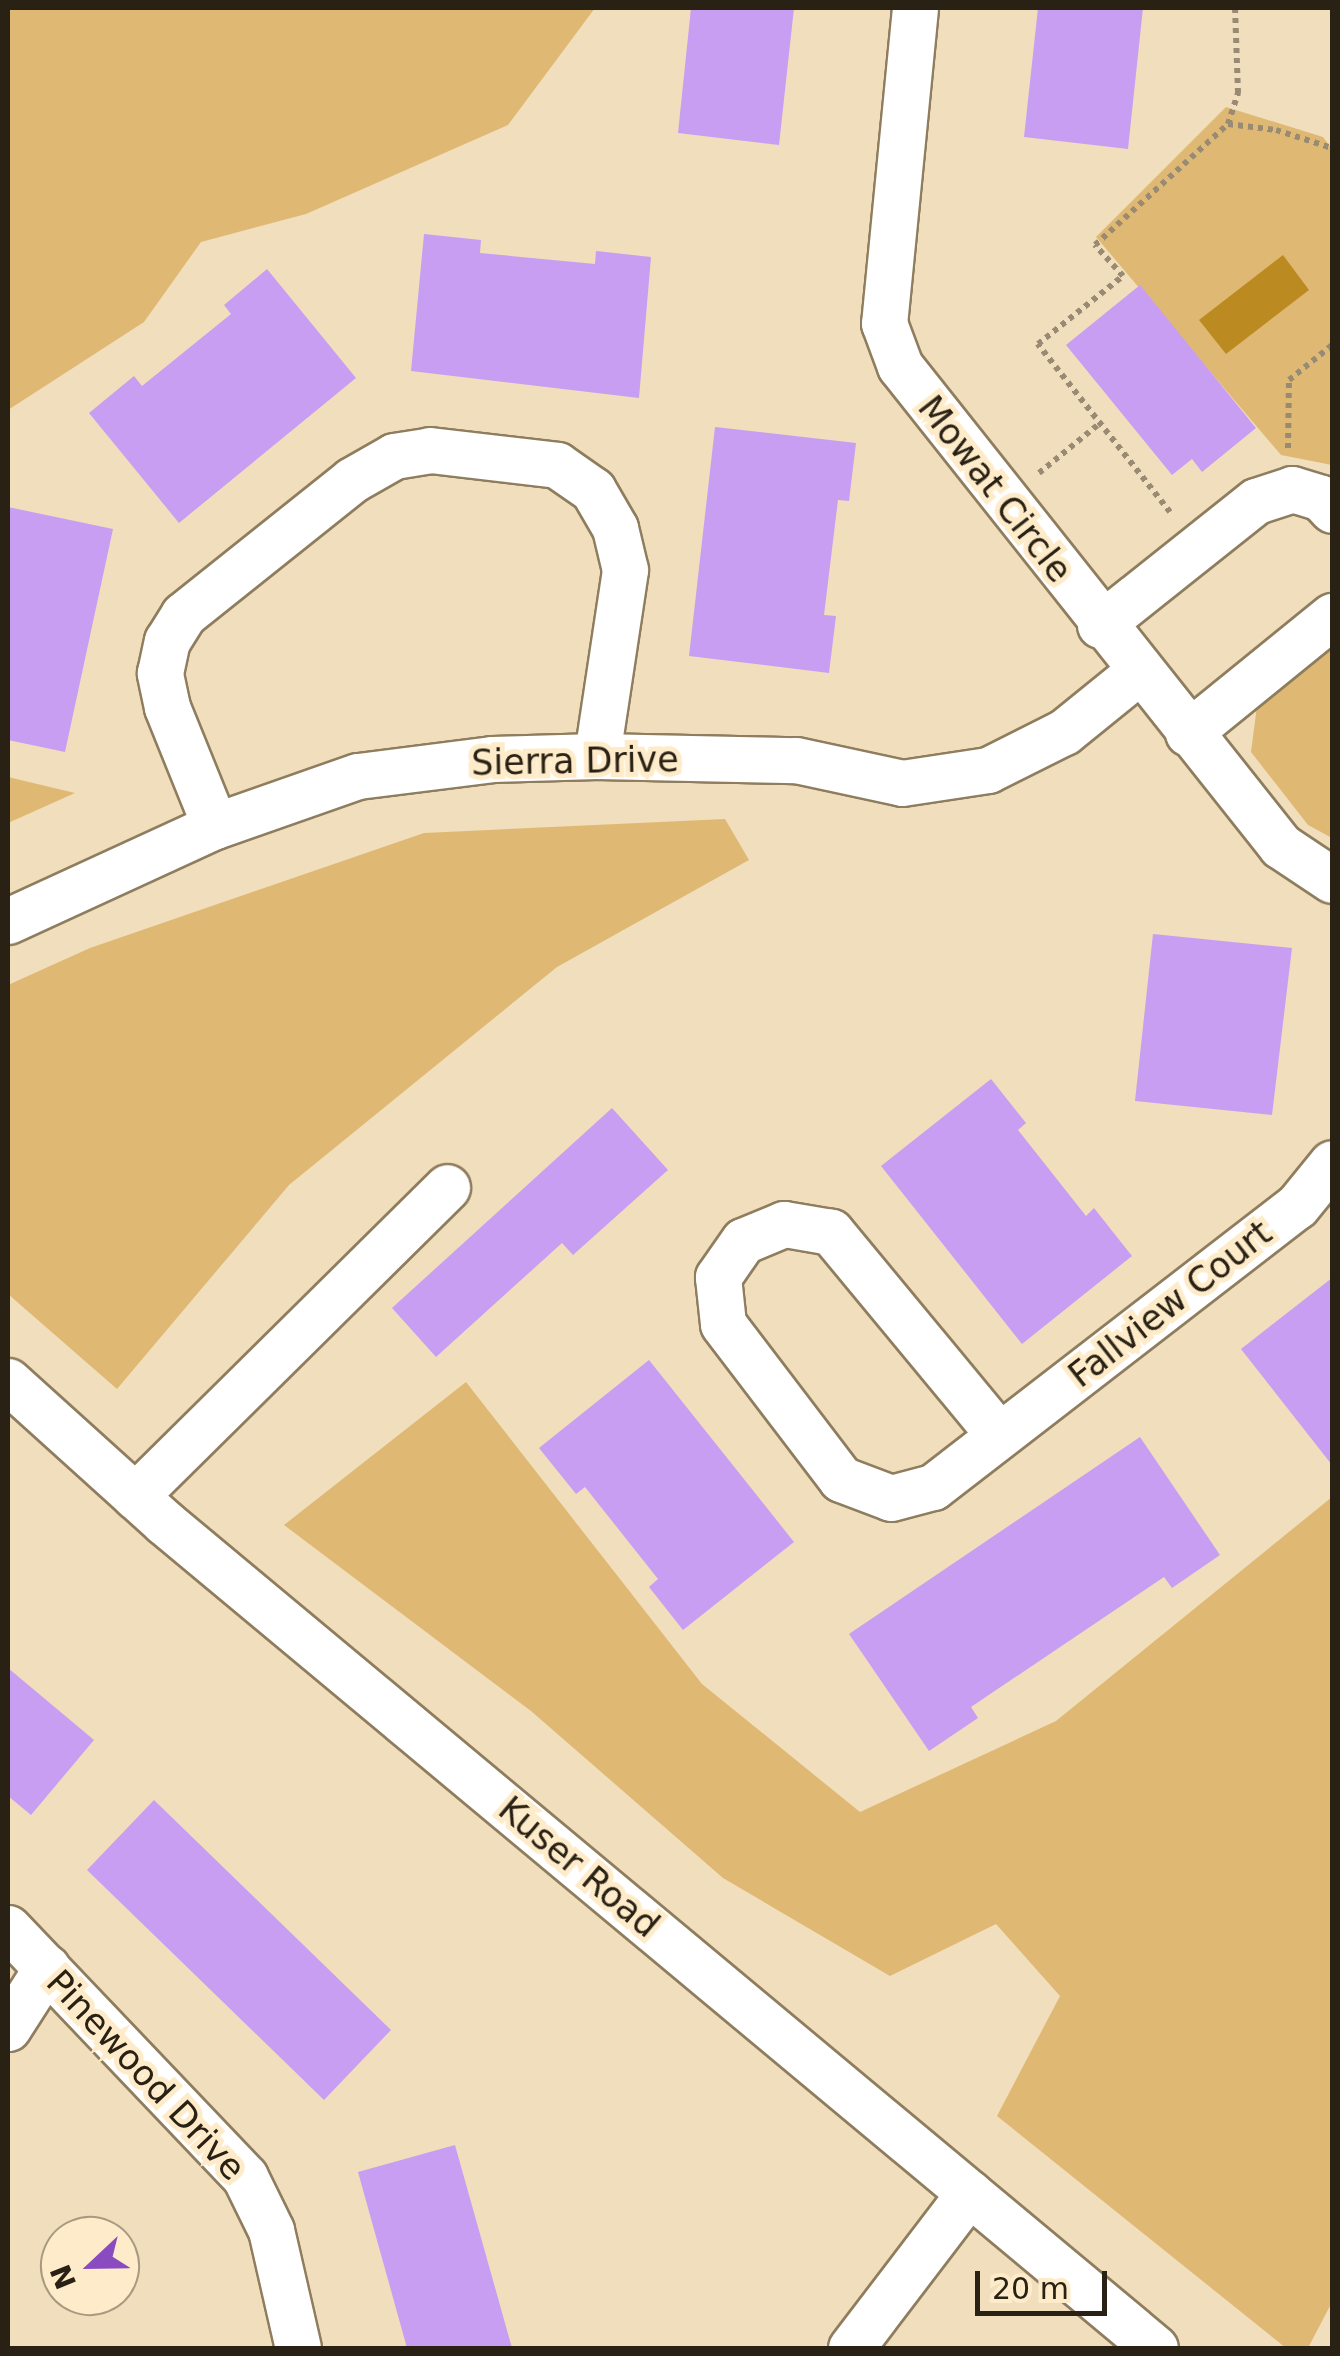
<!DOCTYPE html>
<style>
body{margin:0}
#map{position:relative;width:1340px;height:2356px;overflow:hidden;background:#f1debc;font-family:"DejaVu Sans",sans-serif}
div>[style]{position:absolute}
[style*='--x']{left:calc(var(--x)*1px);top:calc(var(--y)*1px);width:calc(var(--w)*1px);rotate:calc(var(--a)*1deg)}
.green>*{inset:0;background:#dfb973}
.water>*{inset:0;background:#bb8b22}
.building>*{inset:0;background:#c89ef3}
.path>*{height:6px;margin-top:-3px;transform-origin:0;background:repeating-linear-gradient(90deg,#998b73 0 5px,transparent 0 10px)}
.roads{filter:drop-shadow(2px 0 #8e7d5e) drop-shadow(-2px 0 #8e7d5e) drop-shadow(0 2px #8e7d5e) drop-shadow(0 -2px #8e7d5e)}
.minor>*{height:45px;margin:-22.5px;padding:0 22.5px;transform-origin:22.5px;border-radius:22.5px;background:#fff}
span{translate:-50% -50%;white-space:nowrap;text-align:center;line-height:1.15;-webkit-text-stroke:10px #feebc9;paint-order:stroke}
.street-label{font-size:35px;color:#282114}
.frame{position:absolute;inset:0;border:10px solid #282114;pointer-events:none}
.north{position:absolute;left:40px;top:2216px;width:100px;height:100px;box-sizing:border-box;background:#feebc9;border:2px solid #a89a81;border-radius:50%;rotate:248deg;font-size:28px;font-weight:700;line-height:40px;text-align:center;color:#282114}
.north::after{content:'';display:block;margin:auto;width:35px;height:45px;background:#8a4bc0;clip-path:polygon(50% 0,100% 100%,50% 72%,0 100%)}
.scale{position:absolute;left:975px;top:2271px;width:132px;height:45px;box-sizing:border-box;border:5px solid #282114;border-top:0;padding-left:12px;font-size:30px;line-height:35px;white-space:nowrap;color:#282114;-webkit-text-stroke:8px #feebc9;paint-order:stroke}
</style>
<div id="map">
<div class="green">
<div style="clip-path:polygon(8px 8px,595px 8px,508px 125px,306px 214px,201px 242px,144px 322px,8px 410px)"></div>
<div style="clip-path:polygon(1226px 107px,1323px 137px,1332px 149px,1332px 465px,1281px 455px,1096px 237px)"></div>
<div style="clip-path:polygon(1332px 643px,1332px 838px,1308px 825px,1251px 752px,1257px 706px)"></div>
<div style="clip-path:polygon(8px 777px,75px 793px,8px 823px)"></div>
<div style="clip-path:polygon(725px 819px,749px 860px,557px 967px,289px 1185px,117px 1389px,8px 1294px,8px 985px,90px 948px,424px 833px)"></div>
<div style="clip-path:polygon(466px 1382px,702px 1684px,860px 1812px,1056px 1721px,1332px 1497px,1332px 2302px,1308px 2348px,1286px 2348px,997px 2116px,1060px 1996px,996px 1924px,890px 1976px,723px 1878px,531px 1711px,284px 1525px)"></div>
</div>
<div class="water">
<div style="clip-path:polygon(1283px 255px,1309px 290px,1226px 354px,1199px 320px)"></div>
</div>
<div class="building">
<div style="clip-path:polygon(691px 8px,794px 8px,779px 145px,678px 133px)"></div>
<div style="clip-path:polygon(1038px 8px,1143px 8px,1128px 149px,1024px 137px)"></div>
<div style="clip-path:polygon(424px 234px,481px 240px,480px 253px,595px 264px,596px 251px,651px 257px,639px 398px,411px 371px)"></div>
<div style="clip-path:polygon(267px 269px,356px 378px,179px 523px,89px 413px,134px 376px,142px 386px,231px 314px,224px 305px)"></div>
<div style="clip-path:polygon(1140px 285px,1256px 428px,1202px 472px,1192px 459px,1172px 475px,1066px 345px)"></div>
<div style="clip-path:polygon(715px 427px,856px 443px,849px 501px,838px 500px,824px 615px,836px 616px,829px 673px,689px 656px)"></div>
<div style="clip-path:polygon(8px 507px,113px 529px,65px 752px,8px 740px)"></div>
<div style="clip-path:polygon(1153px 934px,1292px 948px,1272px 1115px,1135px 1101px)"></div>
<div style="clip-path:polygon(991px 1079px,1026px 1123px,1018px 1130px,1086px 1216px,1094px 1208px,1132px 1256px,1022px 1344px,881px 1166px)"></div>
<div style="clip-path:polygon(612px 1108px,668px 1170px,573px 1255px,562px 1243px,436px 1357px,392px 1308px)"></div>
<div style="clip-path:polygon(1332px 1278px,1332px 1465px,1241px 1349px)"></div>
<div style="clip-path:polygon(649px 1360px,794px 1542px,683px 1630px,649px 1587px,658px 1579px,585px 1487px,576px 1494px,539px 1448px)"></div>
<div style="clip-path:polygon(1140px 1437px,1220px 1555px,1172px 1588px,1164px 1577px,971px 1707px,978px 1718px,929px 1751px,849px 1634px)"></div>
<div style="clip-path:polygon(8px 1668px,94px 1740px,31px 1815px,8px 1796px)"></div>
<div style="clip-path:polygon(154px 1800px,391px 2030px,324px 2100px,87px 1870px)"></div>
<div style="clip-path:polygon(455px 2145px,512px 2348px,407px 2348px,358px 2172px)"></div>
</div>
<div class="path">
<div style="--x:1228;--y:124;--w:48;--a:7.1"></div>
<div style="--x:1276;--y:130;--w:59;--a:17.8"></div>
<div style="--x:1288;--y:448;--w:68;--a:-89.2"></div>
<div style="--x:1289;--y:380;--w:55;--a:-39.1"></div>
<div style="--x:1039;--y:473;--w:79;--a:-39.3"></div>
<div style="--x:1170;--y:512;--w:214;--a:-128.2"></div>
<div style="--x:1038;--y:344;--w:109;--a:-38.7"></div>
<div style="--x:1123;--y:276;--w:42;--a:-132.1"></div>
<div style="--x:1095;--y:245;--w:180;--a:-42.3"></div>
<div style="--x:1228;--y:124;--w:33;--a:-72"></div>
<div style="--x:1238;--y:93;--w:85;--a:-92"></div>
</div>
<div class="roads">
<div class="minor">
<div style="--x:915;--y:8;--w:317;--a:95.6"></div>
<div style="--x:884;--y:323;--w:46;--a:69.6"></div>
<div style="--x:900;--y:366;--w:613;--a:51.56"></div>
<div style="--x:1281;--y:846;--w:61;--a:33.7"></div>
<div style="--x:1100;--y:625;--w:199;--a:-38.5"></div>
<div style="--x:1256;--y:501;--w:38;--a:-18"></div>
<div style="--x:1292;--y:489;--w:30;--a:17"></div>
<div style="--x:1321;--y:498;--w:16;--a:47"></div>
<div style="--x:1188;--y:733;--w:186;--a:-39.1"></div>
<div style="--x:215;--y:826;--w:128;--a:-112"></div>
<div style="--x:167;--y:707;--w:35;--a:-102"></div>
<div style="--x:160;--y:673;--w:33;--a:-78"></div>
<div style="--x:167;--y:641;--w:31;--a:-58"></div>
<div style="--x:183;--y:615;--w:216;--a:-38.6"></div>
<div style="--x:352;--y:480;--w:48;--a:-29.7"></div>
<div style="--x:394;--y:456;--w:36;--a:-9"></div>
<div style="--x:430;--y:450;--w:128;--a:6.7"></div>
<div style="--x:557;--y:465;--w:44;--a:34.8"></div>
<div style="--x:593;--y:490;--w:44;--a:59.9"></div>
<div style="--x:615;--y:528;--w:43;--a:76.6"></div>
<div style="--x:625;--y:570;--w:188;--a:98.6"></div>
<div style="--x:8;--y:921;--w:228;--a:-24.7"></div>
<div style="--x:215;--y:826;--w:151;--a:-19.3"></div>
<div style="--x:358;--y:776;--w:135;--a:-7.2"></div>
<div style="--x:492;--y:759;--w:105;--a:-1.6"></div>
<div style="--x:597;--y:756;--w:199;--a:1.2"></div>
<div style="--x:796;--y:760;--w:108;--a:12.2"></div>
<div style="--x:902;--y:783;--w:87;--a:-8.6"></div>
<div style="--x:988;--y:770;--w:85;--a:-26.6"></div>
<div style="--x:1064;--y:732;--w:95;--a:-39"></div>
<div style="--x:8;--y:1381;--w:210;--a:42.1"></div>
<div style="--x:164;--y:1522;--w:1290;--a:39.81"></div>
<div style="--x:999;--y:1435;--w:264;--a:-129.6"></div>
<div style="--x:831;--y:1232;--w:48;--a:-170.3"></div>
<div style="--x:784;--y:1224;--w:44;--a:157.5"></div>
<div style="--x:743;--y:1241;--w:44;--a:124.8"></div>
<div style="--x:718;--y:1277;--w:47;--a:83.9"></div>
<div style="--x:723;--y:1324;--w:195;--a:52.7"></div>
<div style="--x:841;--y:1479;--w:53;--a:20.8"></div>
<div style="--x:891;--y:1498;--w:43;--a:-14.7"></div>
<div style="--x:933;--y:1487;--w:460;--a:-37.7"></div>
<div style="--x:1297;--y:1206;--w:55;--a:-50.9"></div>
<div style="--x:135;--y:1496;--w:439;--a:-44.7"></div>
<div style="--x:8;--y:1928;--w:344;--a:46.4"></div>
<div style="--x:245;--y:2177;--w:59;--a:63.9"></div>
<div style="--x:271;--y:2230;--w:121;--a:77.1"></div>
<div style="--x:8;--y:2028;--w:72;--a:-57.4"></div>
<div style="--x:851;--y:2348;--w:195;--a:-52.7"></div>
</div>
</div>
<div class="street-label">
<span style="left:995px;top:489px;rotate:52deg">Mowat Circle</span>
<span style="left:575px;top:761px;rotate:-1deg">Sierra Drive</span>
<span style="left:1170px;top:1304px;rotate:-38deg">Fallview Court</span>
<span style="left:579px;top:1867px;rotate:40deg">Kuser Road</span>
<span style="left:146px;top:2075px;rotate:47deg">Pinewood Drive</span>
</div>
<div class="frame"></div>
<div class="north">N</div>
<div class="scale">20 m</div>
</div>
